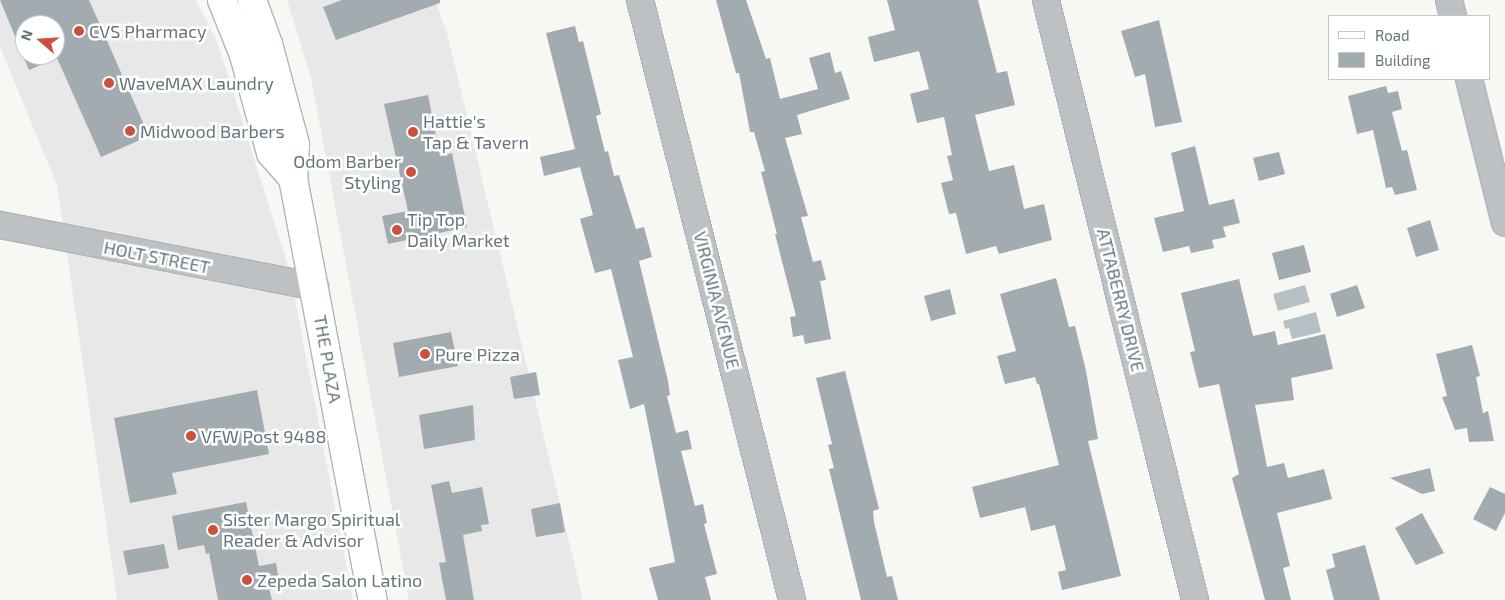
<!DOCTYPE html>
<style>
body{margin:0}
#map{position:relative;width:1505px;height:600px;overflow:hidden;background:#f7f7f4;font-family:"Exo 2",sans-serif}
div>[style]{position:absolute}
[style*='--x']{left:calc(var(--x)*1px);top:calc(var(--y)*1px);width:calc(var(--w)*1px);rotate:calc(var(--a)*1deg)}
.built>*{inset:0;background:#e8e8e8}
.water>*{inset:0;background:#b4c0c3}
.building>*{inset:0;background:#a2abaf}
.roads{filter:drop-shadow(1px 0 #afb6b9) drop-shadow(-1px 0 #afb6b9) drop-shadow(0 1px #afb6b9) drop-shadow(0 -1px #afb6b9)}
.minor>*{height:26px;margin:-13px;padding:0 13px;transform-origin:13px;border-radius:13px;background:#bdc1c4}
.secondary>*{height:28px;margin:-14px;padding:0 14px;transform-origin:14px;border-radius:14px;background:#fff}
.dots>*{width:14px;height:14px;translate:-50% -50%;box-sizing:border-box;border:2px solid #fff;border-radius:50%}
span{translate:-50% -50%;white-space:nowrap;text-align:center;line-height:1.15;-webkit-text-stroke:5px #fff;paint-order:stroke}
.poi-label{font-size:18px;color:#66757c}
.left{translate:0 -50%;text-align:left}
.right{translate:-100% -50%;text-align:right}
.street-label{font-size:18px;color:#66757c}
.legend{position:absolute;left:1328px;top:15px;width:162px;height:65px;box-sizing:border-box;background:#fff;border:1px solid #c2c8cb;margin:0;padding:6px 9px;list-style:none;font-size:15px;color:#66757c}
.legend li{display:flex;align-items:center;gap:10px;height:25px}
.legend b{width:25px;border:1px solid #c2c8cb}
.north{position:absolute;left:15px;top:15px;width:50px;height:50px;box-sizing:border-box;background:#fff;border:1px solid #c2c8cb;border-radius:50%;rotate:289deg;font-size:14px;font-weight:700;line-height:20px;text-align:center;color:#66757c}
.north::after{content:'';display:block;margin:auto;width:18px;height:22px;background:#cd503e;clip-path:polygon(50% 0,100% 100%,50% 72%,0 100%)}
</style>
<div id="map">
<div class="built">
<div style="clip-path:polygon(evenodd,0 0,196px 0,217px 41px,289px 269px,353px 600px,117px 600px,57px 185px,0 47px,0 0,25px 25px,55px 25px,55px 55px,25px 55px,25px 25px)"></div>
<div style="clip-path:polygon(287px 0,435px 0,447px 33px,583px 600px,409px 600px,311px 78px)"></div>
</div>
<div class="water">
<div style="clip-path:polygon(1305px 285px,1310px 302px,1278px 311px,1273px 294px)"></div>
<div style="clip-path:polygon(1316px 312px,1321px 332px,1292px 339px,1289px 328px,1285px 329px,1283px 321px)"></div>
</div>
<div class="building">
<div style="clip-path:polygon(evenodd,0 0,89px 0,149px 136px,101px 157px,57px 58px,29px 70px,0 0,25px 25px,55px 25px,55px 55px,25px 55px,25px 25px)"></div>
<div style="clip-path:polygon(342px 0,440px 0,440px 3px,336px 40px,323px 7px)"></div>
<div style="clip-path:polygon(716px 0,746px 0,766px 59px,770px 58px,780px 99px,818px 89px,809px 58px,830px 52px,835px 73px,841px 71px,850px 99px,797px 115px,802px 134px,785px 138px,808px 216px,801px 217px,813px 262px,821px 260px,826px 280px,820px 281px,831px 339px,805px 344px,803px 335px,793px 337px,790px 317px,796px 316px,775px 234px,777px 234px,761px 172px,765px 171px,754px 132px,750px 132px,739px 73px,736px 73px)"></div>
<div style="clip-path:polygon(887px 0,978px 0,997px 73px,1007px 71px,1015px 105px,975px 115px,989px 171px,1014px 165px,1024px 209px,1044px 204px,1052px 240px,999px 254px,996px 246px,966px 254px,956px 213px,949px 214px,941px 183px,953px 180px,947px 156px,952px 155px,944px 117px,917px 123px,910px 94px,929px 89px,919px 51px,874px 62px,868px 37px,895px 30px)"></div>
<div style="clip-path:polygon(1159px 20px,1182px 122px,1155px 127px,1145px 74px,1135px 77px,1121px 31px)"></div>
<div style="clip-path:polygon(575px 26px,579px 42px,583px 41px,601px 114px,596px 116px,605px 152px,608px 151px,614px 176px,619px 175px,636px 229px,644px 227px,652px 257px,639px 261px,668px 381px,670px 395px,667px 396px,676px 433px,688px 430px,692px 449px,681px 451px,695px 506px,703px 504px,707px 523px,704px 524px,717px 574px,705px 577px,711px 600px,658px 600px,649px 568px,675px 562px,644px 404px,630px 409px,618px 360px,633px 357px,611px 269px,595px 273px,580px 219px,593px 215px,580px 167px,544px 176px,540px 157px,575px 149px,546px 33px)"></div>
<div style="clip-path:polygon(1386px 86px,1388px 93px,1398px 91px,1402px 109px,1392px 112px,1402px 151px,1407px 150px,1417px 190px,1395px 195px,1392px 187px,1386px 188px,1373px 130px,1357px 134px,1348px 96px)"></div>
<div style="clip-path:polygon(428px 95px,440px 156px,452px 153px,467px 227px,388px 244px,382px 216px,408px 211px,384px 104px)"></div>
<div style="clip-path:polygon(1195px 146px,1209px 205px,1234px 199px,1240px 223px,1223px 227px,1226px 237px,1212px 240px,1214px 248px,1191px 253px,1189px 246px,1163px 252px,1154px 218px,1184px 211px,1171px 153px)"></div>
<div style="clip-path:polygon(1279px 152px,1285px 174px,1259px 181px,1253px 158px)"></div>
<div style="clip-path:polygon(1430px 220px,1439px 250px,1416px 257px,1407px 228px)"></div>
<div style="clip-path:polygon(1304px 245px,1311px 272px,1279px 280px,1272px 253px)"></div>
<div style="clip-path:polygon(1056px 278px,1069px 327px,1075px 326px,1086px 371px,1098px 439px,1088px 441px,1121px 576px,1062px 590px,1058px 572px,1066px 570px,1055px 525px,1031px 531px,1025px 507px,980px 518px,972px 487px,1059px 465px,1039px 384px,1037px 384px,1035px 377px,1005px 384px,997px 356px,1016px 351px,1000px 294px)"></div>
<div style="clip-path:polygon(1239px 279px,1253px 336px,1275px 331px,1278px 345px,1325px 334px,1333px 369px,1291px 378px,1294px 400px,1255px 405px,1267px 467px,1284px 463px,1288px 478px,1324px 469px,1332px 499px,1277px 513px,1290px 566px,1283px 568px,1291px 600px,1265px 600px,1232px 478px,1239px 474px,1219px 384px,1199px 388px,1190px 352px,1195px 351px,1181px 293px)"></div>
<div style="clip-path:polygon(1357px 285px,1365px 308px,1337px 317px,1330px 294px)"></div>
<div style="clip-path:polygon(950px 289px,956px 314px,931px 321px,924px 296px)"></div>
<div style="clip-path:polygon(451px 332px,458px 366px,399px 377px,393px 343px)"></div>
<div style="clip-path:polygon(1472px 345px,1480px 376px,1476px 377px,1483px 413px,1488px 411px,1494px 441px,1469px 442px,1467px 428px,1455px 430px,1442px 397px,1447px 396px,1436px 354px)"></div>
<div style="clip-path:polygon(845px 371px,879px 509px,873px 511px,874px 522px,887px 577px,892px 576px,898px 600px,861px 600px,829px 469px,834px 468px,828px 445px,832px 444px,816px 378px)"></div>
<div style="clip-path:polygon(536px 372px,540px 395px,514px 399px,510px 377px)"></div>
<div style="clip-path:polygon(257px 390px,269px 454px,172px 473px,177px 494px,130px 503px,114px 418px)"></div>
<div style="clip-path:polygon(473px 405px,475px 440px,424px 449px,419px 415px)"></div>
<div style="clip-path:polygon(1430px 468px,1435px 491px,1422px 494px,1390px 478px)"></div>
<div style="clip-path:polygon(449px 481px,452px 493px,482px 487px,489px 524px,481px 525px,482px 531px,463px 535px,474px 600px,446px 600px,439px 563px,446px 562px,431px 485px)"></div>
<div style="clip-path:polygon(1490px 487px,1505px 494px,1505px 513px,1496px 531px,1473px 519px)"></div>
<div style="clip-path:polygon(246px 502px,259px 566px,276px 563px,280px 586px,269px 588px,272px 600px,218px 600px,209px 553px,206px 554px,204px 545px,178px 550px,172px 516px)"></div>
<div style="clip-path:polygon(560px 503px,565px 532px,536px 537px,531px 509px)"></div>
<div style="clip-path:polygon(1422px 513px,1444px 553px,1416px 565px,1395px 528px)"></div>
<div style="clip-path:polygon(164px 544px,169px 568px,128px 575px,123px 551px)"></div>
<div style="clip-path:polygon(1365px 545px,1380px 600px,1334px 600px,1326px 570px,1335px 567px,1332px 554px)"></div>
</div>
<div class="roads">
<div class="minor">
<div style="--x:640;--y:0;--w:619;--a:75.78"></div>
<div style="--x:1046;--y:0;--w:618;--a:76.05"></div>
<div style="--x:1449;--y:0;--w:16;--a:76"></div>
<div style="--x:1469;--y:79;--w:148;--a:76"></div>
<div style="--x:0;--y:225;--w:321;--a:11.1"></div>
</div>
<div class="secondary">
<div style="--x:222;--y:0;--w:59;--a:68.2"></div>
<div style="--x:244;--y:55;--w:102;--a:74.6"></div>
<div style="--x:271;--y:153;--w:33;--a:49"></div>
<div style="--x:252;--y:0;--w:47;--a:70"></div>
<div style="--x:268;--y:44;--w:104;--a:74.9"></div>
<div style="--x:295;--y:144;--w:34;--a:93"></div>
<div style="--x:293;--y:178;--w:430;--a:79.3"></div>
</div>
</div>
<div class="dots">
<div style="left:79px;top:31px;background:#cd503e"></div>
<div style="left:109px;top:83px;background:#cd503e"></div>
<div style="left:130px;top:131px;background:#cd503e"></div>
<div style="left:413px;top:132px;background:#cd503e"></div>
<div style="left:411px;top:172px;background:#cd503e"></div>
<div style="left:397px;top:230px;background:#cd503e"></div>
<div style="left:425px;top:354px;background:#cd503e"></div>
<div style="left:191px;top:436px;background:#cd503e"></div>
<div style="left:213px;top:530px;background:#cd503e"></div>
<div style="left:247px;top:580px;background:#cd503e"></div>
</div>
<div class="poi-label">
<span class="left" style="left:89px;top:31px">CVS Pharmacy</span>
<span class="left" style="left:119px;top:83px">WaveMAX Laundry</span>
<span class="left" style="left:423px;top:132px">Hattie's<br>Tap &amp; Tavern</span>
<span class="left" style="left:140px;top:131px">Midwood Barbers</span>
<span class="right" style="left:401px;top:172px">Odom Barber<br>Styling</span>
<span class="left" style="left:407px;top:230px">Tip Top<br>Daily Market</span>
<span class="left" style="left:435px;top:354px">Pure Pizza</span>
<span class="left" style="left:201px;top:436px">VFW Post 9488</span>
<span class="left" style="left:223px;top:530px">Sister Margo Spiritual<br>Reader &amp; Advisor</span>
<span class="left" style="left:257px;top:580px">Zepeda Salon Latino</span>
</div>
<div class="street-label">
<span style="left:157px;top:257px;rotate:11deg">HOLT STREET</span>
<span style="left:717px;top:300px;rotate:76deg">VIRGINIA AVENUE</span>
<span style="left:1121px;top:300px;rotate:76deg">ATTABERRY DRIVE</span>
<span style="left:328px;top:359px;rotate:80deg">THE PLAZA</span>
</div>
<ul class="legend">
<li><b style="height:6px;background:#fff"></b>Road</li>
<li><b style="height:14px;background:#a2abaf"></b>Building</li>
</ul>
<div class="north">N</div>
</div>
